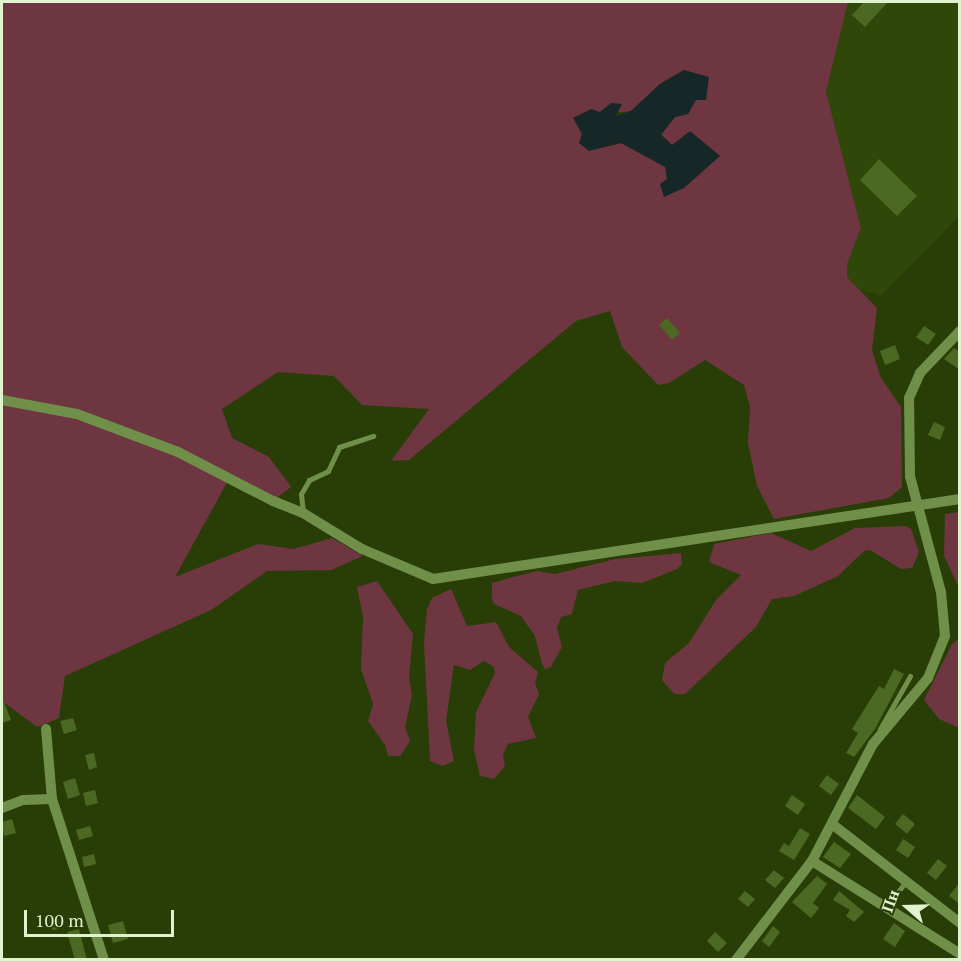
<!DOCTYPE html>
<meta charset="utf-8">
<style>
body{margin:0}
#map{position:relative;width:961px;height:961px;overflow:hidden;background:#293e07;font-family:"PT Serif",serif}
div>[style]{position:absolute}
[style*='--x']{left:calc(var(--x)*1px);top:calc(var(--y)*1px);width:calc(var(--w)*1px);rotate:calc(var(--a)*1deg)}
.built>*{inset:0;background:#2f4708}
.green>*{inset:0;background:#6d3640}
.water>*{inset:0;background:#152726}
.building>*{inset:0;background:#4b6922}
.service>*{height:5px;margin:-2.5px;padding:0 2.5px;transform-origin:2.5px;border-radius:2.5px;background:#70904a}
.minor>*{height:10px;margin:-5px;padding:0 5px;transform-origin:5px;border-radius:5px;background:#70904a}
span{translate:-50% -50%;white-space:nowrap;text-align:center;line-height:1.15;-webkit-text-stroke:4.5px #293e07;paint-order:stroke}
.frame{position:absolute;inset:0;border:3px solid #e0f2ce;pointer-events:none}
.north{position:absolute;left:877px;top:877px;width:60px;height:60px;-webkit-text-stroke:4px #293e07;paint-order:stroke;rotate:290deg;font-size:16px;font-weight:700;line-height:24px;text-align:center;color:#e0f2ce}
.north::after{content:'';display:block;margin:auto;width:21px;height:27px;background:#e0f2ce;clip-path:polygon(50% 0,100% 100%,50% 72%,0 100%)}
.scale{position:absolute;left:24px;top:910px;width:150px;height:27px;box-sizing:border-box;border:3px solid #e0f2ce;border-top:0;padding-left:8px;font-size:18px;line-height:21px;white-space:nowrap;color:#e0f2ce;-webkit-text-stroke:4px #293e07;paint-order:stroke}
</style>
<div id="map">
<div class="built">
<div style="clip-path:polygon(848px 2px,959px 2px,959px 216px,881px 296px,856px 288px,847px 278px,847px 264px,861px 228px,826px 92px)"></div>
</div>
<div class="green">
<div style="clip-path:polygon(evenodd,2px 2px,848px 2px,826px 92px,861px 228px,847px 264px,847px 277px,877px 308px,872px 350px,881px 378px,901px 407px,902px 487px,889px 498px,774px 519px,757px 486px,748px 443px,750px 407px,744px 385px,705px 360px,669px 383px,658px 385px,622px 347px,610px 311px,576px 321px,409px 460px,391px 461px,429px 409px,362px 405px,334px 376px,278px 372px,222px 409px,232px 438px,269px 457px,291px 487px,273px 501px,229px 479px,175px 577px,258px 544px,294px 549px,332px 538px,363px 556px,331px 570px,267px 571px,211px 610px,65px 676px,59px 718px,37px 727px,2px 701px,2px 2px,684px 70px,707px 91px,706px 99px,696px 99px,688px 114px,675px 117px,661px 134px,672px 145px,684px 188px,667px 179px,666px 167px,621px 143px,596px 148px,579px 143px,582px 134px,574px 117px,631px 111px,660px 84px,684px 70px)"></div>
<div style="clip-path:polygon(959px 512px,960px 512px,959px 588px,944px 556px,945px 514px)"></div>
<div style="clip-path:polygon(906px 526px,911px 529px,919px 552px,912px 568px,901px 569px,870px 550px,864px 551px,838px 576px,794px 596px,772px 599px,756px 627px,685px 694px,674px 694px,662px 680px,665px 663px,689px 643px,716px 600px,741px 575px,709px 562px,714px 544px,771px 533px,811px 551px,855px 528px)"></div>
<div style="clip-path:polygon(681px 553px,682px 564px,677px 569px,642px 583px,615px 581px,578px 590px,572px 614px,561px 617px,557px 628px,562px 647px,551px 667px,545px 669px,542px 664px,535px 636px,521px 616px,494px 604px,492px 598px,492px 583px,513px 577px,538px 571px,555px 574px,615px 559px)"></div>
<div style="clip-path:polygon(377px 581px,413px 634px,409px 677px,412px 695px,405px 727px,410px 741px,400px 756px,388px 756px,385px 745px,368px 721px,373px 704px,361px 669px,363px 617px,357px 587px)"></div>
<div style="clip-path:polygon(451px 589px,467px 626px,496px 622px,509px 647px,538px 672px,535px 683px,539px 694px,528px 717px,536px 738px,508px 744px,503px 754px,505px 766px,494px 779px,480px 776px,474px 750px,476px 712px,495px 673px,494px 667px,484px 661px,470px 670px,454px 665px,446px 721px,454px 761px,443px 766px,430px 761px,424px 644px,427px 609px,432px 598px)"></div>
<div style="clip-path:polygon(959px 639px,960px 727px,957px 727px,939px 719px,924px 700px,952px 644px)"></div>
</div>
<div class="water">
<div style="clip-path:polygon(684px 70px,709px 77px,706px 100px,696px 100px,688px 114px,675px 117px,661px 135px,672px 145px,690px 131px,720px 156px,684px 188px,664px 197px,660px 184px,667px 179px,665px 167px,621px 143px,589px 151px,579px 143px,582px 134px,573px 118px,591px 109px,600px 112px,611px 103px,622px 104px,616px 116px,631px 111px,660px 84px)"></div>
</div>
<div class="building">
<div style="clip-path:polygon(864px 2px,888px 2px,865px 27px,852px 15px)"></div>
<div style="clip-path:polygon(879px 159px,917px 196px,897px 216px,860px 180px)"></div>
<div style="clip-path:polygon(667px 318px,680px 333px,672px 340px,659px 325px)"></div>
<div style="clip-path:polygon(924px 326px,936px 334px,928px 345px,916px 337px)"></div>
<div style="clip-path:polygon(895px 345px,900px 359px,885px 365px,880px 351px)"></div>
<div style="clip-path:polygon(954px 348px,960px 352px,960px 370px,944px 359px)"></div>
<div style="clip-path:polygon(934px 422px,945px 427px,940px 440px,928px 435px)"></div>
<div style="clip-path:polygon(894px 669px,904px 674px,875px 729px,854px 757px,846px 753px,858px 733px,852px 729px,879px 686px,884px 689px)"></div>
<div style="clip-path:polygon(2px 697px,11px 720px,2px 723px)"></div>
<div style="clip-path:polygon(73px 718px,77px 730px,64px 734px,60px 721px)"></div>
<div style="clip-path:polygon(94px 753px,97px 767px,89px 770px,85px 755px)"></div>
<div style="clip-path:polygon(827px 775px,839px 784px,831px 795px,819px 786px)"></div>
<div style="clip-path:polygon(75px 778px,80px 795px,68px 799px,63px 782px)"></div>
<div style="clip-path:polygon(95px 790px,98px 803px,86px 806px,83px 793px)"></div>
<div style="clip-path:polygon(792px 795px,805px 804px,798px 815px,785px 806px)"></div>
<div style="clip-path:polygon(857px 795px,885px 817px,876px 829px,848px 808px)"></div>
<div style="clip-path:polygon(903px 814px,915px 824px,907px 834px,895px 824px)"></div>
<div style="clip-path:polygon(12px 819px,16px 833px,4px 836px,2px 822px)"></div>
<div style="clip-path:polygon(90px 826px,93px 836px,79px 840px,76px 830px)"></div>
<div style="clip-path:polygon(800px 828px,810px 834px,794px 860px,779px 851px,784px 843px,789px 846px)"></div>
<div style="clip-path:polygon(903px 839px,915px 847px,908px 858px,896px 850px)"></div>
<div style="clip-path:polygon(834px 842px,851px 854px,840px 868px,823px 857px)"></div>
<div style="clip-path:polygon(94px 854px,96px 864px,84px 867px,82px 857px)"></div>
<div style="clip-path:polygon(938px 859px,947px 866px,936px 880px,927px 873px)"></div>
<div style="clip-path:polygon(774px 870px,784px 878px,775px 888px,765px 880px)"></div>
<div style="clip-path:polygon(817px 876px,827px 884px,813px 903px,819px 908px,811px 918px,792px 902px)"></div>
<div style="clip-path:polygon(960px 882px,960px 904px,949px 896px)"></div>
<div style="clip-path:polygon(745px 891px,755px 899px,748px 907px,738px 899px)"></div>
<div style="clip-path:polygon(839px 891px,864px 912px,854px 922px,846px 916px,850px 910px,833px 900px)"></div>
<div style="clip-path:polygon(58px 914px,60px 929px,52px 930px,50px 916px)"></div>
<div style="clip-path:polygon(123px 921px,128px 939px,113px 943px,108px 925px)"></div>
<div style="clip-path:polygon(894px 923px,905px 931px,895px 947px,883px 939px)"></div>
<div style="clip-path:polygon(773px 926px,780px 932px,769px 947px,762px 941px)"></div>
<div style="clip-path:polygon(79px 929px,84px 949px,87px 960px,75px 960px,67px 932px)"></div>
<div style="clip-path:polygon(715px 932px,727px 943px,718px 952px,707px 941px)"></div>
</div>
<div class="service">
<div style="--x:303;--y:513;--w:19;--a:-96"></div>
<div style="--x:301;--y:494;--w:16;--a:-60"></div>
<div style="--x:309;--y:480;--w:21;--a:-25"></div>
<div style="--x:328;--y:471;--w:26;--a:-65"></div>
<div style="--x:339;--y:447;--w:36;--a:-18"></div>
<div style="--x:880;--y:729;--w:61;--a:-60.5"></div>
<div style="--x:886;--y:907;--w:34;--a:-52"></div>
</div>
<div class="minor">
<div style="--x:2;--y:400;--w:76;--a:10.6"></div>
<div style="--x:77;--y:414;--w:108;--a:20.6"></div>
<div style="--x:178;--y:452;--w:107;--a:27.3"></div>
<div style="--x:273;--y:501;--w:32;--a:22"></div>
<div style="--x:303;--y:513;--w:69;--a:31.4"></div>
<div style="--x:362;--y:549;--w:77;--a:22.9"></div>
<div style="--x:433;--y:579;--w:533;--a:-8.63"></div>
<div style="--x:46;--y:729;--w:70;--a:85.1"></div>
<div style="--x:52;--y:799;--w:169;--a:72.1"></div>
<div style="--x:2;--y:808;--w:22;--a:-21"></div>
<div style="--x:23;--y:800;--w:29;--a:-2"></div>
<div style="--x:832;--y:824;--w:162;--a:37.7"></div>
<div style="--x:812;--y:861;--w:175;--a:32.1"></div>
<div style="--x:736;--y:960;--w:125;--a:-52.5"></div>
<div style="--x:812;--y:861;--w:132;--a:-62.5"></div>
<div style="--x:873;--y:744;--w:86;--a:-50.2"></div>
<div style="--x:928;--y:678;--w:45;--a:-68"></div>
<div style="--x:945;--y:636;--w:44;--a:-95.2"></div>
<div style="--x:941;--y:592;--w:120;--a:-105"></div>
<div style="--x:910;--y:476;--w:78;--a:-90.7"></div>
<div style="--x:909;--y:398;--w:27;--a:-66"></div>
<div style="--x:920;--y:373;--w:58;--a:-46.4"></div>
</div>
<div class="frame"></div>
<div class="north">Пн</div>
<div class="scale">100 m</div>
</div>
